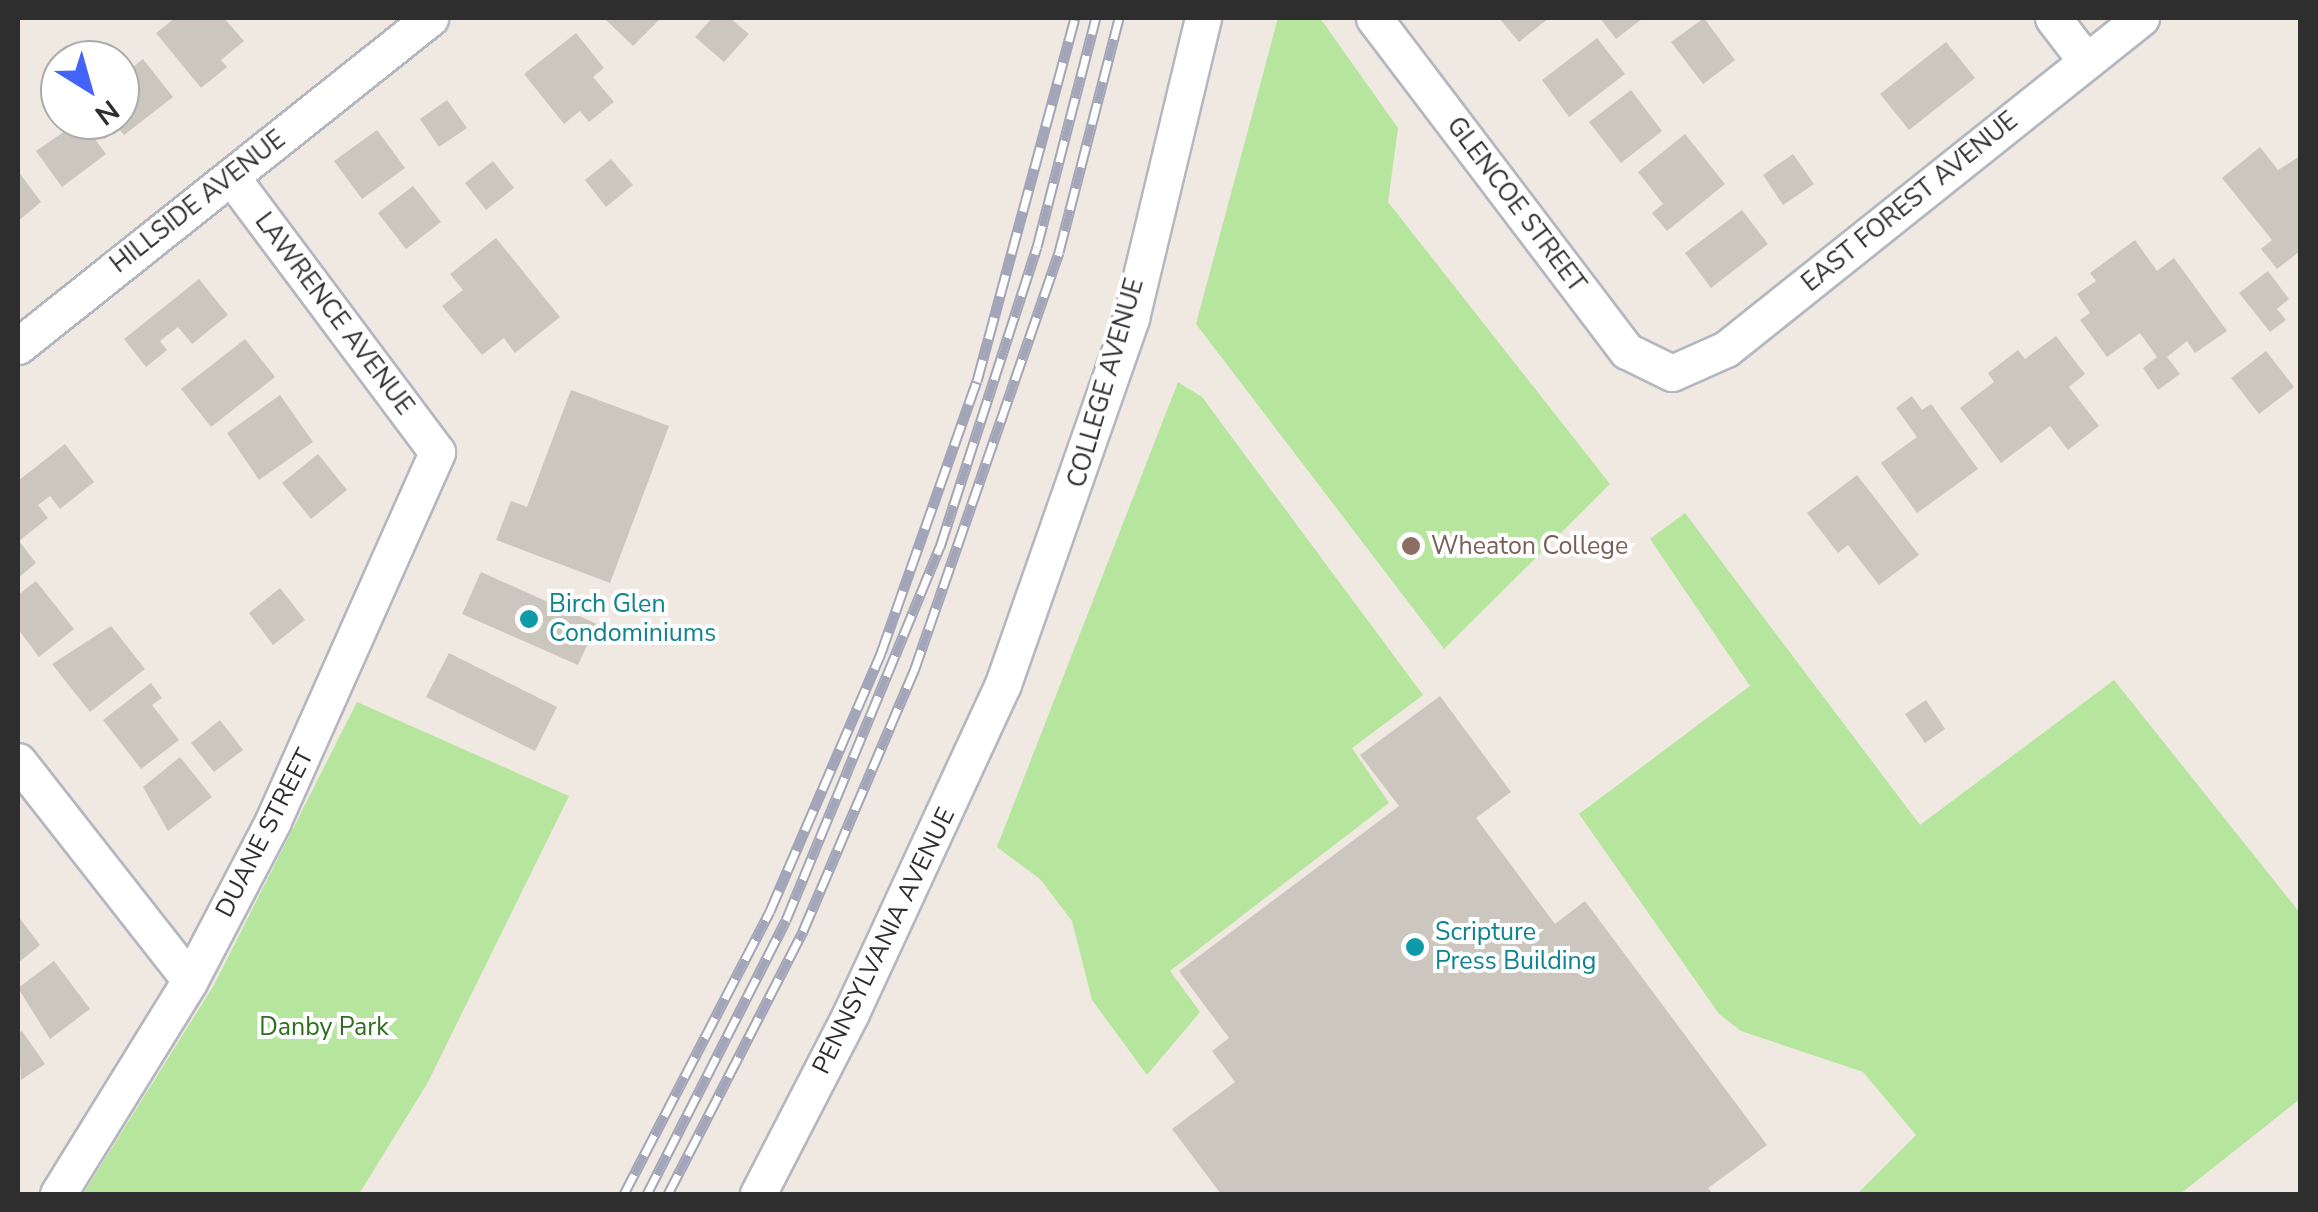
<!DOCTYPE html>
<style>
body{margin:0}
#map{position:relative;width:2318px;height:1212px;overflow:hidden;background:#efe9e1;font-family:"Nunito Sans",sans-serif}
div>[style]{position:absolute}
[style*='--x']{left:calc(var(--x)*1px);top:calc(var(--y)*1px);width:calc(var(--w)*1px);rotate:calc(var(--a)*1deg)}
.green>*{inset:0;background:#b6e59e}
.building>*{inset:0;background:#cbc7bf}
.roads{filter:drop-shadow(2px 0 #b4b7c1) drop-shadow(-2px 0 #b4b7c1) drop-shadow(0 2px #b4b7c1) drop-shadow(0 -2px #b4b7c1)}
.minor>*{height:35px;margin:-17.5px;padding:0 17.5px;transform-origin:17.5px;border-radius:17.5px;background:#fff}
.rail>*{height:11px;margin-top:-5.5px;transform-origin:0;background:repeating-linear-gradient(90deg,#fff 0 22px,#a3a6b8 0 44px);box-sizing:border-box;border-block:2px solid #a3a6b8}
.dots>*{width:28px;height:28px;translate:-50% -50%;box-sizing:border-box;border:5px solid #fff;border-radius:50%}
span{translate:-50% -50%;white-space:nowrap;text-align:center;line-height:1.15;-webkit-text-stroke:8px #fff;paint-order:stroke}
.street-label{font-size:25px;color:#2e2e2e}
.education-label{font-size:25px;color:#785e54}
.left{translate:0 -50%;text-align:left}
.culture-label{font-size:25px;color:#0d838f}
.park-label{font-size:25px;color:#2c6e1b}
.frame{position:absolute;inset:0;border:20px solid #2e2e2e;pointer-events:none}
.north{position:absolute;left:40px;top:40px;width:100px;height:100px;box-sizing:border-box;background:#fff;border:2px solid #ababab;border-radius:50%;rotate:143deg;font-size:28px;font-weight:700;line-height:40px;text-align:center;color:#2e2e2e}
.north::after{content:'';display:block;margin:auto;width:35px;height:45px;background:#4264fb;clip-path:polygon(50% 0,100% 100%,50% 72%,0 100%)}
</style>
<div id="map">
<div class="green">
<div style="clip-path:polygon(1278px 18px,1320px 18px,1398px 128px,1388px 202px,1610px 484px,1444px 649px,1196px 324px)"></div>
<div style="clip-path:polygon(1178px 382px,1202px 397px,1423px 695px,1352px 748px,1389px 803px,1170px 971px,1200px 1012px,1147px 1075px,1092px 1000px,1072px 921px,1040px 879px,997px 847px)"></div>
<div style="clip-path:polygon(1685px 513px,1920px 825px,2114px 680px,2300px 913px,2300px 1099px,2180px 1194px,1857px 1194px,1916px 1135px,1863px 1072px,1741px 1031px,1719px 1014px,1579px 814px,1750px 686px,1650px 539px)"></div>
<div style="clip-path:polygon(357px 702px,569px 796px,427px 1084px,359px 1194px,83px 1194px,214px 985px)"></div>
</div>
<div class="building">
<div style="clip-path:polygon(175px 18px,224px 18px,244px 41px,221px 60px,227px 67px,201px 88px,156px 33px)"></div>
<div style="clip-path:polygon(604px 18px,661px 18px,633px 46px)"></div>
<div style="clip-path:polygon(712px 18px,730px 18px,749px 34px,724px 62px,695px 37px)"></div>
<div style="clip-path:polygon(1499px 18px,1549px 18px,1519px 42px)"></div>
<div style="clip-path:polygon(1600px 18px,1643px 18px,1616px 39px)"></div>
<div style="clip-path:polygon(1704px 18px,1735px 60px,1703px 84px,1671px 42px)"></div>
<div style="clip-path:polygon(576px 33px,604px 68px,593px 77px,614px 102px,589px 122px,580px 111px,564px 124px,524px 74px)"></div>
<div style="clip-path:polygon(1597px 38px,1625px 74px,1569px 117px,1542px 80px)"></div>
<div style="clip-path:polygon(1946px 42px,1975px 78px,1909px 130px,1880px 94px)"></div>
<div style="clip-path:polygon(143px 59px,173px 97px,124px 135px,112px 120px,120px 120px,120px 77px)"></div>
<div style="clip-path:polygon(1631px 90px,1662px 131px,1621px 163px,1589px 122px)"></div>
<div style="clip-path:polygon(447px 100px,467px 128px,439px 147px,420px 119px)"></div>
<div style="clip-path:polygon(81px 120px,106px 154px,62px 187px,36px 151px)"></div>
<div style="clip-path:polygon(377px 130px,405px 168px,362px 199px,334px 161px)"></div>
<div style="clip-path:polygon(1685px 134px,1725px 184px,1667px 231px,1652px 213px,1663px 204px,1638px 172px)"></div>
<div style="clip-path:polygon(2260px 147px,2278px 170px,2300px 156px,2300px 251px,2277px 269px,2261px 249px,2272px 240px,2222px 178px)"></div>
<div style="clip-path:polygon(1793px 154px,1814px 184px,1783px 205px,1763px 175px)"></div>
<div style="clip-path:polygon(611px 159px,633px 185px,606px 207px,585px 180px)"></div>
<div style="clip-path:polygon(493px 161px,514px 188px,486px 210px,465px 183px)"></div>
<div style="clip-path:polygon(18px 171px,41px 202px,18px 221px)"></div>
<div style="clip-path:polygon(413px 186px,441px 222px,406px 249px,378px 213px)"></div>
<div style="clip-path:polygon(1742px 210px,1768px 244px,1711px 288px,1685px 253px)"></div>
<div style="clip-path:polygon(496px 238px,560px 317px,515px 353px,504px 338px,482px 355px,442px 306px,463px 290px,450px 274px)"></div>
<div style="clip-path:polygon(2135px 240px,2157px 271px,2174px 258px,2227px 331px,2195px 353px,2187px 341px,2167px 357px,2180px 374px,2158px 390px,2143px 368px,2157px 357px,2140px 333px,2107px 357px,2080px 320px,2090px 313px,2077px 294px,2096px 281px,2090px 273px)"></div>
<div style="clip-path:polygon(2268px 271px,2289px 299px,2277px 309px,2286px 320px,2270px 332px,2239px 293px)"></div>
<div style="clip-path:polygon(199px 279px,228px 315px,192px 344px,178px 327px,160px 341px,167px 350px,146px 367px,124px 339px)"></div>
<div style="clip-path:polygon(2056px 336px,2085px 374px,2069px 387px,2099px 426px,2068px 450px,2050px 426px,2001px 463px,1960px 408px,1994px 382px,1988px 373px,2018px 350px,2025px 359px)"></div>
<div style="clip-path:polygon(245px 339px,275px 377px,211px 427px,181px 389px)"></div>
<div style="clip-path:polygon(2266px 351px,2294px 387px,2259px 414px,2231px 378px)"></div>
<div style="clip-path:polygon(571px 390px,669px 426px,610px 583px,496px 540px,511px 501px,527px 507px)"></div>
<div style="clip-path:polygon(280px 395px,313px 442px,259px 480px,227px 433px)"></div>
<div style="clip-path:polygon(1912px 396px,1922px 410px,1931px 404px,1978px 469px,1917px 513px,1881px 463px,1917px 437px,1896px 408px)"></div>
<div style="clip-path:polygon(65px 444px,94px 482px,60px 509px,50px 496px,38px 505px,48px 518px,19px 541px,36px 563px,18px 578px,18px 481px)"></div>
<div style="clip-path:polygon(318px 454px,347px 490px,311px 519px,282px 483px)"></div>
<div style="clip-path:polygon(1857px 475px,1919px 555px,1879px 585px,1848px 545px,1838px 553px,1807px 513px)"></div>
<div style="clip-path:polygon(481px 572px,597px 624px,578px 665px,462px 614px)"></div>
<div style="clip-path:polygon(36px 581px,74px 629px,39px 657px,18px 629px,18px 595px)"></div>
<div style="clip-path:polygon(280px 588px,305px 620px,273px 645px,249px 613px)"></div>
<div style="clip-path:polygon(111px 626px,145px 669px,90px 712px,52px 664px)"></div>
<div style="clip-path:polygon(449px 653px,557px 707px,535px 751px,426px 697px)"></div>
<div style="clip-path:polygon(151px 683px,162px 698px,152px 705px,179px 740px,141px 769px,103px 720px)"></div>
<div style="clip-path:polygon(1440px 696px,1511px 792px,1476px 818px,1555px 924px,1585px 901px,1767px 1145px,1708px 1188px,1713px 1194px,1221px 1194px,1172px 1129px,1235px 1082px,1212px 1051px,1229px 1038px,1179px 971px,1399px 806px,1360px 755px)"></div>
<div style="clip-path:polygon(1926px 700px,1945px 729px,1925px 743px,1905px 714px)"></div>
<div style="clip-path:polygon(220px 720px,243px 750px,214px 772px,191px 743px)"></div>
<div style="clip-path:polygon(180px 757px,212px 797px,168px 831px,143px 787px)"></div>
<div style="clip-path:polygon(18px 916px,40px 945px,18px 963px)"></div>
<div style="clip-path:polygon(54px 961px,90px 1009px,50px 1039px,18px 988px)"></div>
<div style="clip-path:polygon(22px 1031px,45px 1064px,21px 1080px,18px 1034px)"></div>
</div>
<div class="roads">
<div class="minor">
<div style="--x:1374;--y:18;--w:418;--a:52.8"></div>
<div style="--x:1627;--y:351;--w:50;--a:26.1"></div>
<div style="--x:1672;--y:373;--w:59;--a:-24"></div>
<div style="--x:1726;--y:349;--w:531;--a:-38.58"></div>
<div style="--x:2053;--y:18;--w:54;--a:52.5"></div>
<div style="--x:18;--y:346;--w:527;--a:-38.52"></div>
<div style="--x:18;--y:761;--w:278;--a:51.9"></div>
<div style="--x:58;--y:1194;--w:251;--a:-58.3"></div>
<div style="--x:190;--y:980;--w:177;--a:-62.4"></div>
<div style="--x:272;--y:823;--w:406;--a:-66"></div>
<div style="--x:437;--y:452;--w:344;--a:-126.8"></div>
<div style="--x:758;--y:1194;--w:203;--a:-62.8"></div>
<div style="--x:851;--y:1013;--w:362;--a:-65.2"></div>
<div style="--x:1003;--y:684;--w:388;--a:-70.7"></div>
<div style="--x:1131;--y:318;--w:309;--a:-76.5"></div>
</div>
</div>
<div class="rail">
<div style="--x:624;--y:1194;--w:318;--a:-62.7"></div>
<div style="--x:770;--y:911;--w:281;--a:-66.7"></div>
<div style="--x:881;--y:653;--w:288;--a:-70.6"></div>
<div style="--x:977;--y:381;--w:376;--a:-74.9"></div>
<div style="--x:647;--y:1194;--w:307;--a:-63.1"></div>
<div style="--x:786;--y:920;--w:404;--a:-67.6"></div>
<div style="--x:940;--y:547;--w:315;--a:-72.1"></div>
<div style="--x:1037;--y:247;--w:236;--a:-75.6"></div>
<div style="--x:668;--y:1194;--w:296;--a:-62.8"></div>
<div style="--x:803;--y:931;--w:283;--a:-66.9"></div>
<div style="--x:914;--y:671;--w:443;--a:-70.9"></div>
<div style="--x:1059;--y:252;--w:242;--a:-75.6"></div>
</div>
<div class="dots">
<div style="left:1411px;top:546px;background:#8d6e63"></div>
<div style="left:529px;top:619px;background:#0f9aa8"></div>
<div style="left:1415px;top:947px;background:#0f9aa8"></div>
</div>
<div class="street-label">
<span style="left:198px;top:202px;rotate:-38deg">HILLSIDE AVENUE</span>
<span style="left:1910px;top:202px;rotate:-39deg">EAST FOREST AVENUE</span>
<span style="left:1516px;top:205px;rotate:53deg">GLENCOE STREET</span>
<span style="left:334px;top:314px;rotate:53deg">LAWRENCE AVENUE</span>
<span style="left:1106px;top:383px;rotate:-74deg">COLLEGE AVENUE</span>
<span style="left:265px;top:833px;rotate:-63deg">DUANE STREET</span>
<span style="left:884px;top:941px;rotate:-64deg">PENNSYLVANIA AVENUE</span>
</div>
<div class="education-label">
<span class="left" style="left:1431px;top:546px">Wheaton College</span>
</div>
<div class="culture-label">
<span class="left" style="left:549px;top:619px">Birch Glen<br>Condominiums</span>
<span class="left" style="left:1435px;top:947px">Scripture<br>Press Building</span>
</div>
<div class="park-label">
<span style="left:324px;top:1027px">Danby Park</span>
</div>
<div class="frame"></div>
<div class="north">N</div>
</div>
